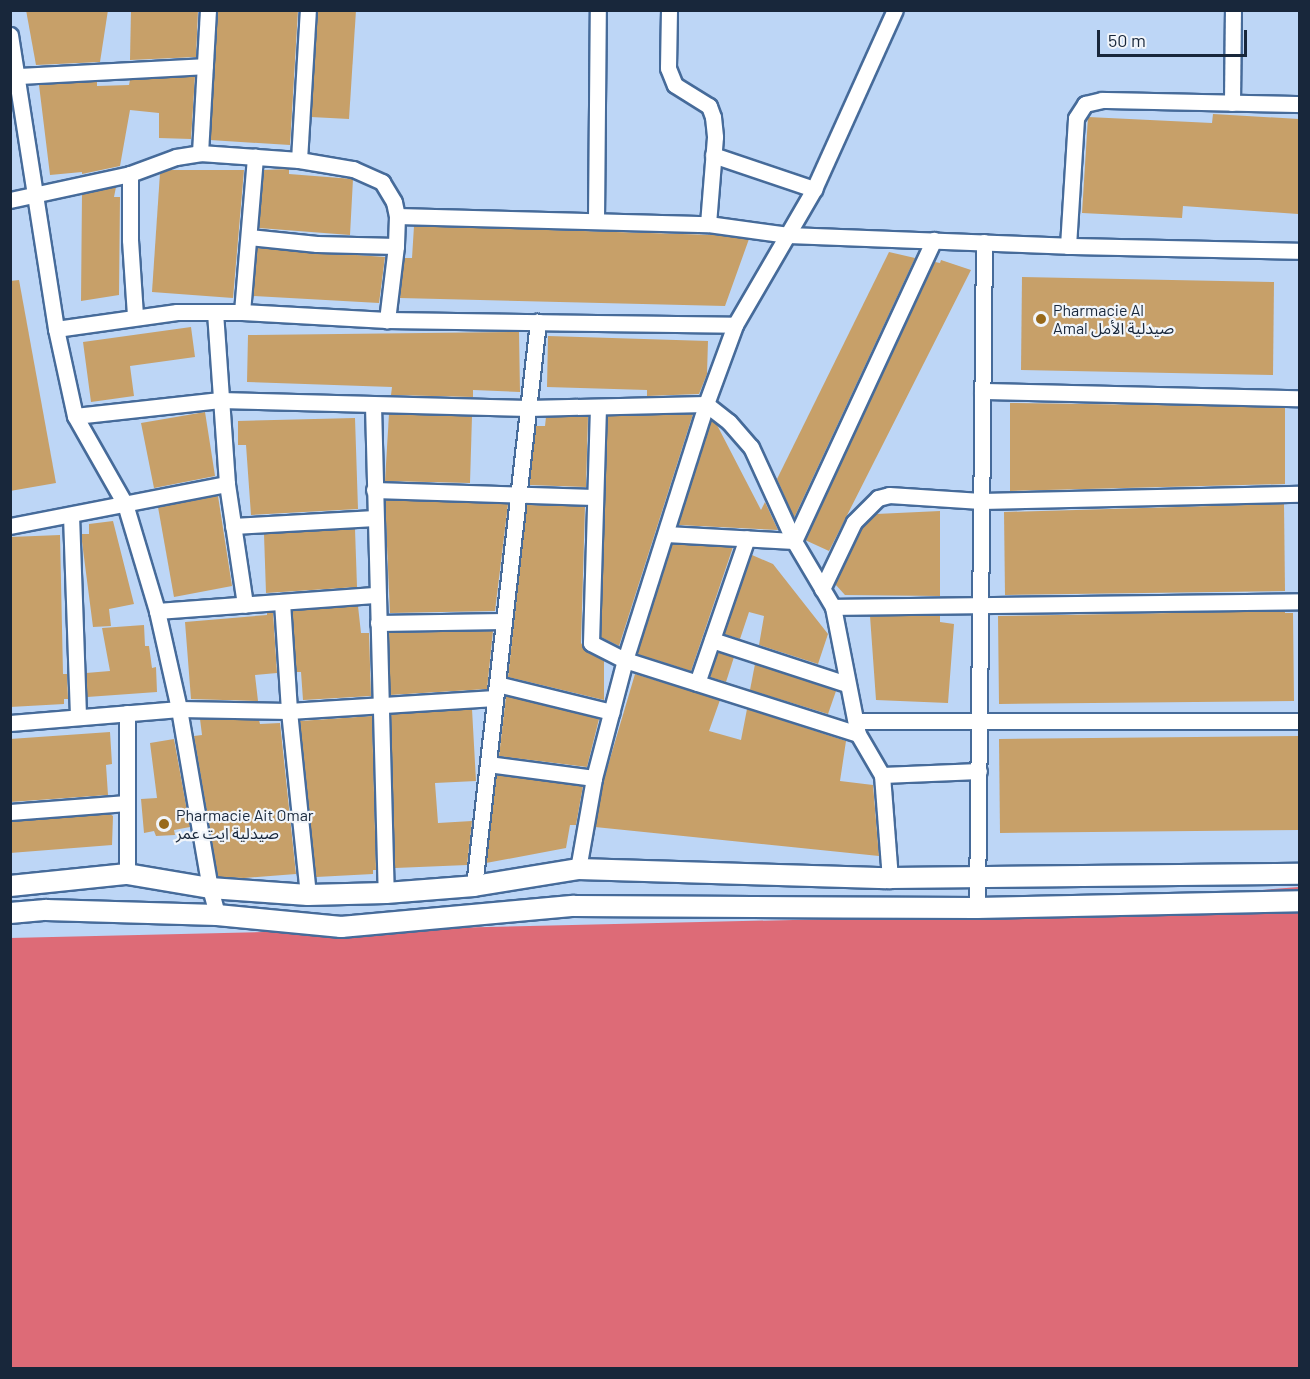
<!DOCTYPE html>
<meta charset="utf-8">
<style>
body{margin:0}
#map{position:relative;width:1310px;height:1379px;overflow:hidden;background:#bdd6f6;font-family:Barlow,"Noto Sans Arabic",sans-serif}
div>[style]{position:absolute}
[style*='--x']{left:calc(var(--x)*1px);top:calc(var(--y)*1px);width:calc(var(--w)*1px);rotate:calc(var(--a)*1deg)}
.forest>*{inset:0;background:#dd6b77}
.building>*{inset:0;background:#c7a069}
.roads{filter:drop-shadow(2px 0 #466b9a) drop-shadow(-2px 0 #466b9a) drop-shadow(0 2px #466b9a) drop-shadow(0 -2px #466b9a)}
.minor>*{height:15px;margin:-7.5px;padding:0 7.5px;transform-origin:7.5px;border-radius:7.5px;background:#fff}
.tertiary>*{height:20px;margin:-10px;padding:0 10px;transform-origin:10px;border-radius:10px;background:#fff}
.dots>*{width:16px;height:16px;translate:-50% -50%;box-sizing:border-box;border:3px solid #f1f5fa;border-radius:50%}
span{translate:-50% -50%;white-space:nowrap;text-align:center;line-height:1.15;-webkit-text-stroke:4.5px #f1f5fa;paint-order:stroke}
.poi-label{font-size:16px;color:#18273b}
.left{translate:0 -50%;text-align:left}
.frame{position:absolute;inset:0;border:12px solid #18273b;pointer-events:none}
.scale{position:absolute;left:1097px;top:30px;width:150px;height:27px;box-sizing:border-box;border:3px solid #18273b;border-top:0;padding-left:8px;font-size:18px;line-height:21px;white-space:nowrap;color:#18273b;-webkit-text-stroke:4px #f1f5fa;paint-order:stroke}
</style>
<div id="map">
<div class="forest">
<div style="clip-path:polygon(1299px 887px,1299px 1368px,11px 1368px,10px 938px,919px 917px)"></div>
</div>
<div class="building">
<div style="clip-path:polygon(26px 10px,108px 10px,100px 62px,36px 65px)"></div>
<div style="clip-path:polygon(131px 10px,198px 10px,196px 57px,130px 60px)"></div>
<div style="clip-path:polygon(218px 10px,298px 10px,290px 145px,210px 140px)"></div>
<div style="clip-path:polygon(318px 10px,356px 10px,349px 119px,311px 117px)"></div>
<div style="clip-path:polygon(195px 76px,191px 139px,159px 138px,159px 113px,130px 110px,120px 166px,82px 174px,82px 172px,50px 175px,39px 85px,97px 81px,97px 86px,129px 85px,130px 80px)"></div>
<div style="clip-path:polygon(1213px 114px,1299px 119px,1298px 214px,1183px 206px,1182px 218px,1082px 213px,1088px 117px,1212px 123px)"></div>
<div style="clip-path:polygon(289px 169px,289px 174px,353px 179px,350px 235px,259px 228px,264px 170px)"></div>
<div style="clip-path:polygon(170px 170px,244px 170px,233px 298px,152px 292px,160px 173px)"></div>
<div style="clip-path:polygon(116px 187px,114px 197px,120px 197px,119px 295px,81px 301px,82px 194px)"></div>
<div style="clip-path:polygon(414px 226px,715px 235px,749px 239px,725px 306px,400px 298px,404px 258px,412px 258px)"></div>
<div style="clip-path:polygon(257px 248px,385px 257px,379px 303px,253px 296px)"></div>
<div style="clip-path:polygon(889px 252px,915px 258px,794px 518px,777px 479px)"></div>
<div style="clip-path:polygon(941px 260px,971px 270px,829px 551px,805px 540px,935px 262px,940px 263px)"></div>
<div style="clip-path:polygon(1022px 277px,1274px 282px,1273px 375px,1021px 370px)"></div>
<div style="clip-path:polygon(19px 280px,56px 483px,10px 491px,10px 281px)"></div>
<div style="clip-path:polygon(191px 327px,195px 357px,130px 366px,134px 396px,91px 402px,83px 342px)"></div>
<div style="clip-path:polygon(519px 332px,520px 392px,473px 390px,473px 397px,391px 395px,392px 387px,247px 382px,248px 335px)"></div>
<div style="clip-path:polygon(548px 336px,708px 341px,707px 374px,699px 394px,647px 396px,647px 390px,547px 387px)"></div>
<div style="clip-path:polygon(1010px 403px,1285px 407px,1285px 484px,1010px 491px)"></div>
<div style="clip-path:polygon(205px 412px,215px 476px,154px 488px,141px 423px)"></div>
<div style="clip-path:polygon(389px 414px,472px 416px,470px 483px,385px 481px)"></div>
<div style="clip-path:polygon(693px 414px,619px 646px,601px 637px,607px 416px)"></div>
<div style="clip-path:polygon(588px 416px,586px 487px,529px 485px,536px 426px,545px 426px,546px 417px)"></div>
<div style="clip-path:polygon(355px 418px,358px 509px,251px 515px,246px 445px,238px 445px,238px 421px)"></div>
<div style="clip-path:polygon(711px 420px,717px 425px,761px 510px,765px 502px,778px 530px,678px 525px)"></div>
<div style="clip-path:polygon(218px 496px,232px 586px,174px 597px,158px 507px)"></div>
<div style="clip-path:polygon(385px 500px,508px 504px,495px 611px,390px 613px)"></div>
<div style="clip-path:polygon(1284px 504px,1285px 591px,1005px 595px,1004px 512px)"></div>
<div style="clip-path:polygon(527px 505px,585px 506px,581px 643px,586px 651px,604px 661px,604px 700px,508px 677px)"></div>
<div style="clip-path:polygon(940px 511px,940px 596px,845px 595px,835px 584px,862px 528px,876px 514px)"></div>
<div style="clip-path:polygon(113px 521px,134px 604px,109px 609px,111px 626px,93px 627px,81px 534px,89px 534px,89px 524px)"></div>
<div style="clip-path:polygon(355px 529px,357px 587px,266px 593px,264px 534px)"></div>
<div style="clip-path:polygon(60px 535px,63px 674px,67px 674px,68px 699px,64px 699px,64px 704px,10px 707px,10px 537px)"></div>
<div style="clip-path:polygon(672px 544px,733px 547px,691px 671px,637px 654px)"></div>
<div style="clip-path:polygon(752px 555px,773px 564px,828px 634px,818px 664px,759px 645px,764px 616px,749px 612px,740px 639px,724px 634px)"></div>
<div style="clip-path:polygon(358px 606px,361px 633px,369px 633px,371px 696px,303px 700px,301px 672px,296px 672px,292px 611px)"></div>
<div style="clip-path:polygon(1285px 611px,1285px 613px,1293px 613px,1294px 701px,999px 704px,998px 616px)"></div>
<div style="clip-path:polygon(273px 612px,277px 673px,255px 675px,258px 701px,191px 699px,185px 622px,267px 615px,267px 613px)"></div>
<div style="clip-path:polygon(940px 615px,940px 622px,954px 624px,948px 703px,876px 700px,870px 616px)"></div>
<div style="clip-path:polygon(144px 625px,145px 646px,149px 646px,152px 668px,156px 667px,157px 692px,87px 697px,86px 673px,110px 671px,102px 628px)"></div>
<div style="clip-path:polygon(493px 631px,487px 689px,390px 695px,389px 633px)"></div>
<div style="clip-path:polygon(718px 652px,734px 657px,726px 682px,710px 677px)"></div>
<div style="clip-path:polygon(755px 664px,836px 691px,828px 714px,750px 690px)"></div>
<div style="clip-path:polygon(635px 674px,720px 700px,709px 731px,741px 740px,747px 709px,846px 741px,840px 781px,873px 785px,879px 856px,595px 827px,604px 779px)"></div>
<div style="clip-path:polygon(506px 696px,599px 719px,587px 767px,499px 756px)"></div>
<div style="clip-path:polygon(472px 709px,476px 781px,435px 783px,438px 823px,472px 821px,467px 865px,395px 868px,391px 714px)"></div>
<div style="clip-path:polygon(372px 716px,376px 870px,373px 870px,373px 874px,316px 877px,300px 721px)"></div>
<div style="clip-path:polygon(200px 719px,259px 720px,260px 724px,280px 723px,296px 874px,244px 878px,218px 877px,194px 736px,202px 735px)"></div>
<div style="clip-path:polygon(110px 732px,112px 764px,106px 765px,108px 795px,10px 802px,10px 739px)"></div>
<div style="clip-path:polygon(1299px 736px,1299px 830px,1000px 833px,999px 739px)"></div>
<div style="clip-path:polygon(174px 739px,190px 827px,174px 830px,175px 835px,156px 836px,154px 831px,144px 833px,141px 799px,157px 798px,150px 743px)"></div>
<div style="clip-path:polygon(496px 775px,583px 786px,576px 825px,570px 825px,566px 848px,486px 863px)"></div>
<div style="clip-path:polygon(110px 814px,113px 816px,112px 845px,10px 853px,10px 822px)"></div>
</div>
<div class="roads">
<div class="minor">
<div style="--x:669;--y:10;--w:58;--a:91"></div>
<div style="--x:668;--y:68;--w:18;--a:68"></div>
<div style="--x:675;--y:85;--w:40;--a:32"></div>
<div style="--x:709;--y:106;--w:12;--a:70"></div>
<div style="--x:713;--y:117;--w:20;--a:84"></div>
<div style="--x:715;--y:137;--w:87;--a:94.6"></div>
<div style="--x:10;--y:35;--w:298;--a:81.1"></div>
<div style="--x:56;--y:329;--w:89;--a:77.7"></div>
<div style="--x:75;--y:416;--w:101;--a:60.4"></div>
<div style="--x:125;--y:504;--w:112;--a:73.3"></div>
<div style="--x:157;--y:611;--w:100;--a:77.3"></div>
<div style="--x:179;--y:709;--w:182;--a:80.2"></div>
<div style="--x:210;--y:888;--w:28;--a:75"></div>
<div style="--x:17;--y:76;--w:188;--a:-3"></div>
<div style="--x:1232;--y:103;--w:93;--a:-89.4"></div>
<div style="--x:200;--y:153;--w:143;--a:-86.8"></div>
<div style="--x:713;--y:155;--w:107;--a:18.6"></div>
<div style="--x:299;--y:160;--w:150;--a:-86.6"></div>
<div style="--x:130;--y:174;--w:66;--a:90"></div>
<div style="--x:130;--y:240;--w:76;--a:86.2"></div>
<div style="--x:10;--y:200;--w:123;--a:-12.2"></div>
<div style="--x:130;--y:174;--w:49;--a:-20.3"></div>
<div style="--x:176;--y:157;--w:24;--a:-9"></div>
<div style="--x:200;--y:153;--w:99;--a:4"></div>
<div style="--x:299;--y:160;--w:55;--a:9.5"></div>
<div style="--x:353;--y:169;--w:32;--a:24"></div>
<div style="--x:382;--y:182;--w:23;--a:59"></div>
<div style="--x:394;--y:202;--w:14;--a:78"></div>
<div style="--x:397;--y:216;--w:30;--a:92"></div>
<div style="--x:396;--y:246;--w:75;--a:96.9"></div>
<div style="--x:397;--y:216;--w:311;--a:1.5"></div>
<div style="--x:708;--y:224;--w:81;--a:7.8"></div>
<div style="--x:788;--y:235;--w:280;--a:2.2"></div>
<div style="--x:1068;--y:246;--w:232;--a:1.2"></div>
<div style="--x:596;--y:220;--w:210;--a:-89.5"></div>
<div style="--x:249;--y:237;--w:68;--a:5.9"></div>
<div style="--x:317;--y:244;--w:79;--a:1.5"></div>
<div style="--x:1068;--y:246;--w:128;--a:-86.4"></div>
<div style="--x:1076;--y:118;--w:17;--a:-57"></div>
<div style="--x:1085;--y:104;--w:17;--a:-13"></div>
<div style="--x:1102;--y:100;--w:198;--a:1.2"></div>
<div style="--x:215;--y:312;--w:172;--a:86"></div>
<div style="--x:227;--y:484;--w:122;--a:81.5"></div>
<div style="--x:242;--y:312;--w:156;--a:-85.2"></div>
<div style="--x:56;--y:329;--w:122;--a:-8"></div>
<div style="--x:177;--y:312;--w:65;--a:0"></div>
<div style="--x:242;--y:312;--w:145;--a:3.2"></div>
<div style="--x:387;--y:320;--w:348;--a:0.8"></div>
<div style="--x:982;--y:391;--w:318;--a:1.3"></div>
<div style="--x:373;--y:405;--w:488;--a:88.5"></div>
<div style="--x:598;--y:407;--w:236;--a:91.7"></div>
<div style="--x:591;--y:643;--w:38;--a:27"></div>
<div style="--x:625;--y:660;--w:244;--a:17.6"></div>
<div style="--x:75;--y:416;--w:146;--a:-6.3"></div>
<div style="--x:220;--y:400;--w:308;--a:1.5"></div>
<div style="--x:528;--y:408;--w:178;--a:-1.3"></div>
<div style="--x:706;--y:404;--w:29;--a:38"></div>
<div style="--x:729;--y:422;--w:33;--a:49"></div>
<div style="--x:751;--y:447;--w:103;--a:65.4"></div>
<div style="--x:794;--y:541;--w:77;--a:59.4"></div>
<div style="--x:833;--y:607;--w:129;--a:78.9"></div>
<div style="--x:858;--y:734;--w:48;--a:59.7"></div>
<div style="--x:882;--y:775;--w:97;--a:-2.4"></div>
<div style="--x:374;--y:490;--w:220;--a:1.8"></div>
<div style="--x:71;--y:515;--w:201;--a:88"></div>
<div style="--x:10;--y:526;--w:221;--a:-11"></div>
<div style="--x:233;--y:526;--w:142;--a:-3.2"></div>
<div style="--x:666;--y:534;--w:128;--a:3.1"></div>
<div style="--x:794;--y:541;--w:332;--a:-65.1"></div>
<div style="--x:822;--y:589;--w:74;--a:-64.5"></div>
<div style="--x:854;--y:522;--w:34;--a:-45"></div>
<div style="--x:878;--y:498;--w:11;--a:-15"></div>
<div style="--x:889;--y:495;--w:92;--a:3.7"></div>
<div style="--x:981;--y:501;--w:319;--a:-1.3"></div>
<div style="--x:282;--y:602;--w:109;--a:86.3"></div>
<div style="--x:289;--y:711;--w:185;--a:84.1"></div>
<div style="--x:833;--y:607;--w:467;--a:-0.7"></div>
<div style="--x:157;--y:611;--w:221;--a:-4.2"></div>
<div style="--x:378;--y:623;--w:126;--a:-0.9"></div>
<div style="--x:712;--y:640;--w:142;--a:18.1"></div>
<div style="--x:697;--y:683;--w:153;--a:-71"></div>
<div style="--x:497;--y:684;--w:118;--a:13.7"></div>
<div style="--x:127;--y:713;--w:161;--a:90"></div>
<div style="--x:856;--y:721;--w:444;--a:0"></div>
<div style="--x:10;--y:723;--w:170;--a:-4.7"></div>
<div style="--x:179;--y:709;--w:110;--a:1"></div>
<div style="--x:289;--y:711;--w:206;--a:-3.6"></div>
<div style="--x:488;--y:764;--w:107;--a:7.5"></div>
<div style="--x:882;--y:775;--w:103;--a:85.6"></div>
<div style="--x:10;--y:812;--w:117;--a:-4.4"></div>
<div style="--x:578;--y:869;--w:92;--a:-80"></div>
<div style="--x:594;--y:778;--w:122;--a:-75.3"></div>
<div style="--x:625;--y:660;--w:269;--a:-72.4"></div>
<div style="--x:706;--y:404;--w:84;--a:-69.8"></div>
<div style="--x:735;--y:325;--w:157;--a:-59.8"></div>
<div style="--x:814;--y:189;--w:196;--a:-65.7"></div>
<div style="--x:474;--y:886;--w:568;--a:-83.53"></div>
<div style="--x:977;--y:908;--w:666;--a:-89.4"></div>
</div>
<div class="tertiary">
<div style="--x:10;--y:886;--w:118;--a:-5.9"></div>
<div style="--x:127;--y:874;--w:84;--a:9.6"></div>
<div style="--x:210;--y:888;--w:98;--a:4.1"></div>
<div style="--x:308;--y:895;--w:78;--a:-1.5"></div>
<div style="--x:386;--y:893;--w:88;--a:-4.5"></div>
<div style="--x:474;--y:886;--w:105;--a:-9.3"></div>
<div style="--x:578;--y:869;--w:312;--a:1.7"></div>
<div style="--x:890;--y:878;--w:410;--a:-0.6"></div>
<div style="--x:10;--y:913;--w:36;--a:-5"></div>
<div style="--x:46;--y:910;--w:171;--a:1.7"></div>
<div style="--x:217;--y:915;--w:125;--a:5.5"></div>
<div style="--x:341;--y:927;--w:234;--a:-5.2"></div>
<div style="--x:574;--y:906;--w:403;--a:0.3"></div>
<div style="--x:977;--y:908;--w:323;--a:-1.2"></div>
</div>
</div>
<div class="dots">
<div style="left:1041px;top:319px;background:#98691a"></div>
<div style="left:164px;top:824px;background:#98691a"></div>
</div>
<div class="poi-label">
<span class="left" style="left:1053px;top:319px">Pharmacie Al<br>Amal صيدلية الأمل</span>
<span class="left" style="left:176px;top:824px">Pharmacie Ait Omar<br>صيدلية ايت عمر</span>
</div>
<div class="frame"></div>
<div class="scale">50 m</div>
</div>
